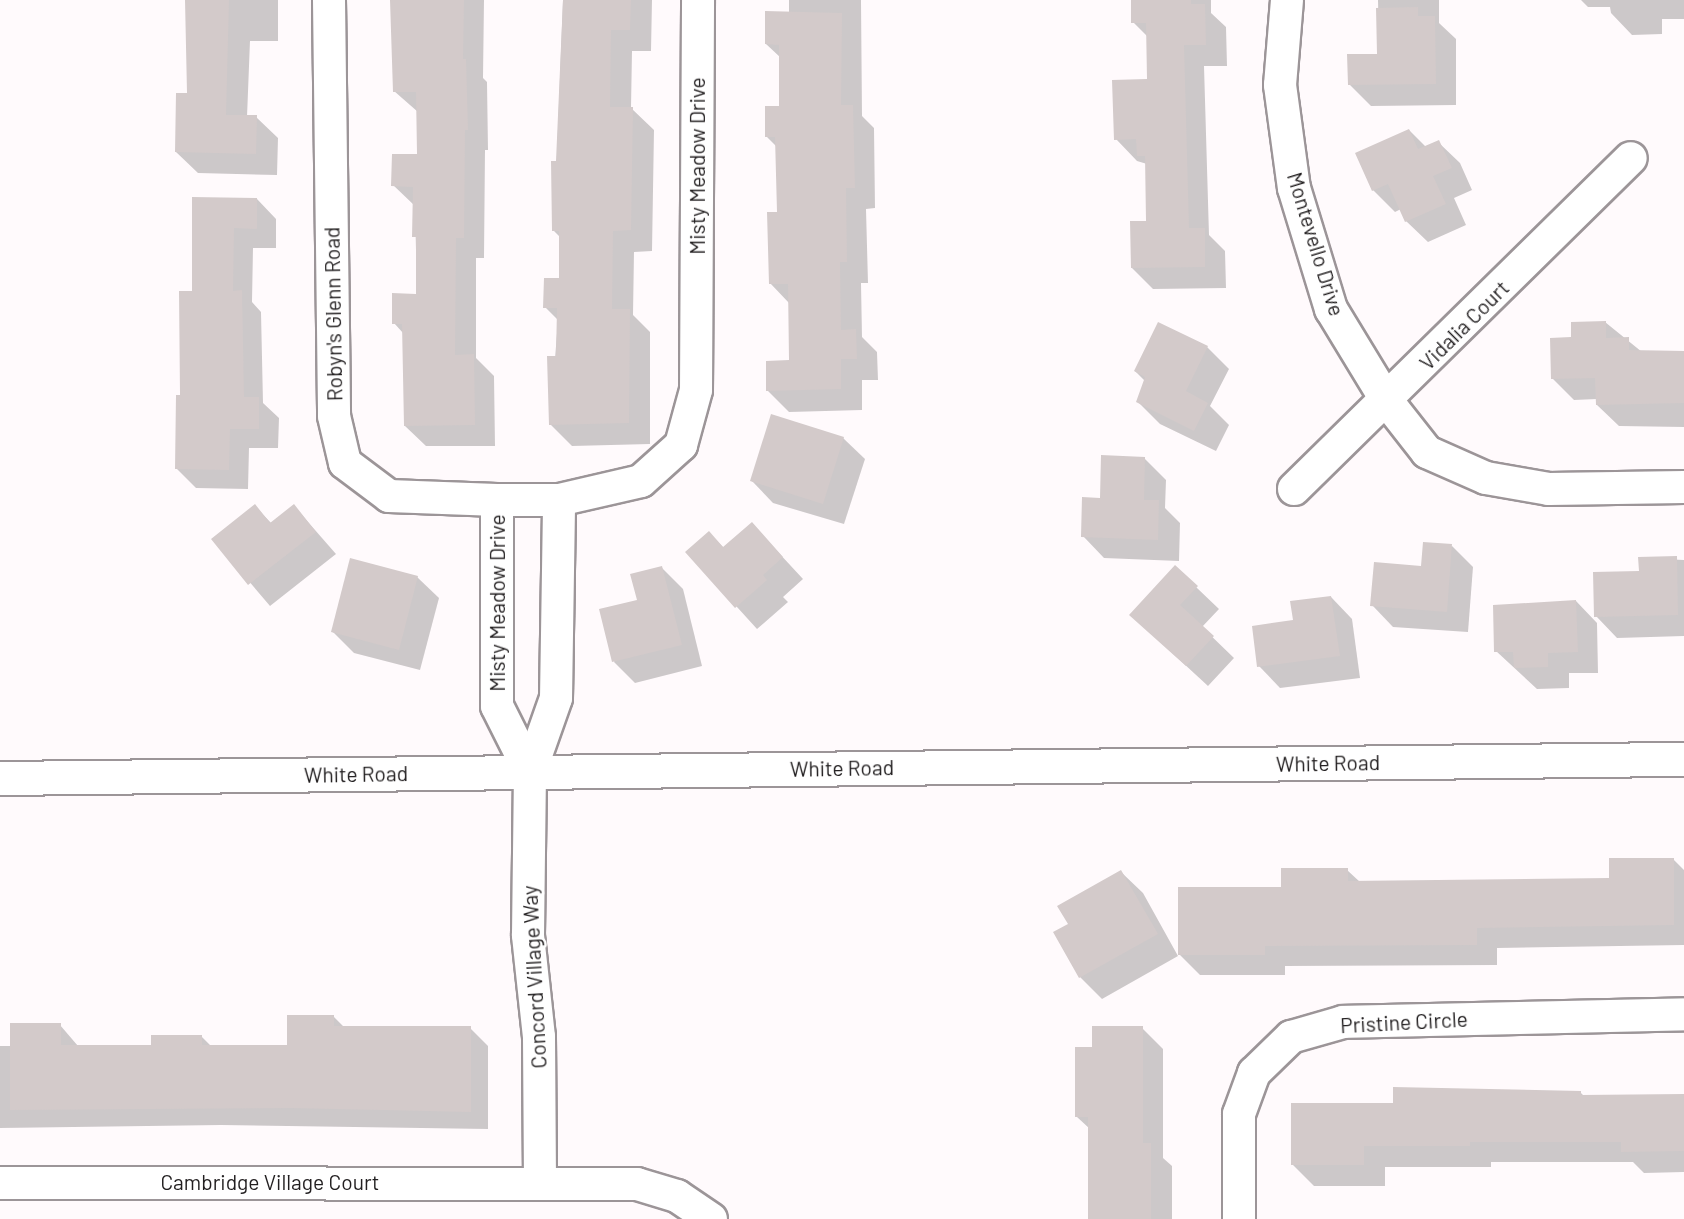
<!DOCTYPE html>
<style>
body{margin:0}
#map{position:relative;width:1684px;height:1219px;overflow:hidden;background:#fffafc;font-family:Barlow,sans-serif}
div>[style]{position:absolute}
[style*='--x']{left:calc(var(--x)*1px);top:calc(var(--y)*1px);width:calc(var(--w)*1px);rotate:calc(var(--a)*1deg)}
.shadow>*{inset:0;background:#0003}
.building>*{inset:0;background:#d3caca}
.roads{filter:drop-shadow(2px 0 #9c9598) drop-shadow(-2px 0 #9c9598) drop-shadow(0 2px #9c9598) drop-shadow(0 -2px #9c9598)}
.minor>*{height:32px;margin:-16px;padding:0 16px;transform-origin:16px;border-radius:16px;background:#fff}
.tertiary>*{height:33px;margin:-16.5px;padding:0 16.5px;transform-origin:16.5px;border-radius:16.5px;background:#fff}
span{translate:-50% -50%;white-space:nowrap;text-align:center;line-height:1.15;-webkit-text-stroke:5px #fff;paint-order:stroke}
.street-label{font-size:21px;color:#221f20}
</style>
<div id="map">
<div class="shadow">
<div style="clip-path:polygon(187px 0,278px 0,278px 41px,250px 41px,247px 117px,256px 117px,278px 138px,277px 175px,198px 173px,176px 152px,188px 95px)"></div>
<div style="clip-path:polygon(392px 0,484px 0,483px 78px,487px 82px,488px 150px,485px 150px,484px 258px,476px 258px,476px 358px,494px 376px,495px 446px,426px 446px,405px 426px,403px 333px,394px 323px,417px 295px,415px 206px,393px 185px,419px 156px,418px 112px,394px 91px)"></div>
<div style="clip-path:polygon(563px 0,652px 0,651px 51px,632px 51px,631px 108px,654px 130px,652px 251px,634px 252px,633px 315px,650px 332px,650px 444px,572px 446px,550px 424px,558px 320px,545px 307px,561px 280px,561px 238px,554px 231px)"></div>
<div style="clip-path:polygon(789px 0,861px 0,862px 116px,874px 128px,875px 208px,866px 209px,868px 283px,861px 283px,862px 337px,877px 352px,878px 380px,862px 380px,862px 410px,789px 412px,767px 390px,790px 362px,789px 303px,770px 283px,778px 214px,777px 147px,767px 137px,780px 107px,781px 58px,766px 44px,789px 13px)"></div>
<div style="clip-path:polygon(1133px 0,1211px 0,1211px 13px,1226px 27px,1227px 66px,1204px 66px,1209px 235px,1225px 251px,1226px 288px,1153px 289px,1132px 268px,1148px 222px,1147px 164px,1137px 161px,1116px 139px,1149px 80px,1148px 37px,1133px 22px)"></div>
<div style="clip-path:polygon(1378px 0,1439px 0,1439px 23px,1456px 39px,1456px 105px,1371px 106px,1350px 85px,1379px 55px)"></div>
<div style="clip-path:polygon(1581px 0,1684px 0,1684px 19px,1662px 19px,1662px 34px,1632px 35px,1611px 13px,1610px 7px,1588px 7px)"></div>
<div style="clip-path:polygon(1409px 130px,1426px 147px,1438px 142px,1460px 163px,1472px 190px,1454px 198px,1466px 225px,1428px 242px,1406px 221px,1401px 209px,1395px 212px,1373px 190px)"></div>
<div style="clip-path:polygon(194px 198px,257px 199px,276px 219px,276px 248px,253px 248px,252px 302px,261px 312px,263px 403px,279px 418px,278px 448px,249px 448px,248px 489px,196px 488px,176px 468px,193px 293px)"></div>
<div style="clip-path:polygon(1605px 322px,1642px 352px,1684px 353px,1684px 427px,1619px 426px,1597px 405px,1597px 399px,1574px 400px,1552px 378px,1572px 339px)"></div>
<div style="clip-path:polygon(1207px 347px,1229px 369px,1210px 406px,1229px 425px,1216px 451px,1160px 424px,1138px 402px,1145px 381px,1135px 371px)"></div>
<div style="clip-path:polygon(843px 438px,865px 459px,844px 524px,773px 503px,752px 481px)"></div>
<div style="clip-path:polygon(1144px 458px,1166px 480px,1165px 508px,1180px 523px,1179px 561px,1104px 558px,1083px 536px,1101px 499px)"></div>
<div style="clip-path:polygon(255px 506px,272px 524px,294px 506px,336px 554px,270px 606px,213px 539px)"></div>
<div style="clip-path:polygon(752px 524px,803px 579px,783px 597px,788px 602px,757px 629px,687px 552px,709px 533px,724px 548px)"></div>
<div style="clip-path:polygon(1452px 546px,1473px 567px,1468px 632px,1393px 627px,1372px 605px)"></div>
<div style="clip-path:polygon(1640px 558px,1684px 560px,1684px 636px,1617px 638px,1596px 616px,1640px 572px)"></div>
<div style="clip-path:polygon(661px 567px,683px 589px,702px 666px,635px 683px,614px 662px,639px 601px)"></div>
<div style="clip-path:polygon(1175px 567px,1219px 609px,1202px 627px,1234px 658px,1208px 686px,1131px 615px)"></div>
<div style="clip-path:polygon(417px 577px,439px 598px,420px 670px,354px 653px,333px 632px)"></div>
<div style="clip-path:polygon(1331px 597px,1352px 619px,1360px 678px,1280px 688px,1259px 666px,1294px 621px)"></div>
<div style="clip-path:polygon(1576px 601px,1597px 623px,1598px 673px,1569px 673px,1569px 688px,1537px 689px,1496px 651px)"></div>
<div style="clip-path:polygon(1673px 859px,1684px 870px,1684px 945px,1497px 948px,1497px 965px,1285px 966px,1285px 975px,1200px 975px,1180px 955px,1180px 888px,1283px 888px,1347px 870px,1360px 882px,1611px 880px)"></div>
<div style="clip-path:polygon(1121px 872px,1143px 893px,1178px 956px,1102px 999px,1080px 977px,1055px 933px,1070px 925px)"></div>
<div style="clip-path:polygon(334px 1017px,345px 1028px,470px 1028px,488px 1046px,488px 1129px,221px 1125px,0 1128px,0 1046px,12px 1046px,60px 1025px,78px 1046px,153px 1046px,201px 1036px,211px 1046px,289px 1046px)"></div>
<div style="clip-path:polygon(1142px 1028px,1163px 1049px,1163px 1158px,1172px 1166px,1172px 1219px,1090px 1219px,1090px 1129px,1077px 1117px,1093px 1049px)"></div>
<div style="clip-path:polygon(1580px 1092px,1585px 1097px,1684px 1095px,1684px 1172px,1644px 1173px,1633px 1162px,1491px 1162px,1491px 1167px,1385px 1167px,1385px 1186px,1314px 1186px,1293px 1165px,1395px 1105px)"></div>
</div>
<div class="building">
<div style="clip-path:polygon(185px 0,229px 0,226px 115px,257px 115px,256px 154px,175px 152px,176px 93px,187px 93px)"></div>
<div style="clip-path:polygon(390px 0,464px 0,463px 59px,466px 59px,468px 130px,465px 130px,464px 238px,456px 238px,455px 355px,474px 354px,475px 425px,404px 426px,402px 324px,392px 324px,392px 293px,416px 294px,416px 237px,412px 237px,413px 187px,391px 186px,392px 154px,417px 154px,416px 92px,393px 92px)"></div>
<div style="clip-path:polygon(563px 0,631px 0,630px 30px,611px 30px,610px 107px,633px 107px,631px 230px,613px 231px,612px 309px,630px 309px,629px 423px,549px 425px,547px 356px,556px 356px,557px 308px,543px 308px,544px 278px,559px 278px,559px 231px,552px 231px,551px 161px,556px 161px)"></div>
<div style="clip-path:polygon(1131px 0,1191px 0,1191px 4px,1205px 4px,1206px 45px,1184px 45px,1189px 228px,1205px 228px,1205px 267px,1131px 268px,1130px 221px,1146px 221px,1145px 156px,1137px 156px,1136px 139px,1114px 140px,1112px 80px,1147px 79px,1146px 23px,1131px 23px)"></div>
<div style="clip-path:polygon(1418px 7px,1418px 16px,1435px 16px,1436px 84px,1348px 85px,1347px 54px,1377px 54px,1376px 8px)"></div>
<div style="clip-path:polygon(765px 11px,842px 13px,841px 105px,853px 105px,855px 188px,846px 188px,847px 262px,840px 262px,841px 330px,856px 329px,857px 359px,841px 359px,841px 389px,766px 391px,766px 361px,789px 360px,788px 284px,769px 284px,767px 212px,777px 212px,775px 137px,765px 137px,765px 106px,779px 106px,779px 45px,765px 44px)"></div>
<div style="clip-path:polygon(1409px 129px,1418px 149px,1439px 140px,1452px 168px,1433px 176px,1446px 204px,1405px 222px,1388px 184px,1372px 191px,1355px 153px)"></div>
<div style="clip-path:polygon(192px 197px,257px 198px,257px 229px,234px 228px,233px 291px,242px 290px,244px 397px,259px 397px,259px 429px,230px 429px,229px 470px,175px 469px,176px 395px,180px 395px,179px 291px,192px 291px)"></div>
<div style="clip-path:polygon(1606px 321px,1606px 338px,1629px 337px,1629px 350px,1684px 351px,1684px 403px,1596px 405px,1595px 378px,1551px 379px,1550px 338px,1571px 337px,1571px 322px)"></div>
<div style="clip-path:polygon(1158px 322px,1208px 346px,1186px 391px,1208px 403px,1194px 431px,1136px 402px,1145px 377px,1134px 371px)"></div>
<div style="clip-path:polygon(771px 414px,844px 437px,823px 504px,750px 481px)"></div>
<div style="clip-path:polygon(1101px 455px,1145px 457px,1144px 500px,1159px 500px,1158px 540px,1081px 537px,1082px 497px,1100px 498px)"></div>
<div style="clip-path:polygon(255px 504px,270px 523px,294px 504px,316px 532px,248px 585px,211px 539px)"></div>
<div style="clip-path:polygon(752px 522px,783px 557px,763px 575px,767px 580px,735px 608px,685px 552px,709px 531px,723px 547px)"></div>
<div style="clip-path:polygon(1423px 542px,1452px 544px,1447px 612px,1370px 606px,1374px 562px,1421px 566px)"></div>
<div style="clip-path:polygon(1677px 556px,1678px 615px,1594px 617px,1593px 572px,1639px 571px,1638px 557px)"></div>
<div style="clip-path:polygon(350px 558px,418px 576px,399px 650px,331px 632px)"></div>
<div style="clip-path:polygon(1175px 565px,1198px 586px,1180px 605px,1214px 636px,1186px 666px,1129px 615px)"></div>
<div style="clip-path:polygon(662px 566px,682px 645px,612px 662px,599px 609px,637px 600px,630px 574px)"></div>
<div style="clip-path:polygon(1331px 596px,1340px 656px,1257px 667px,1252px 626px,1293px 620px,1290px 601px)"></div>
<div style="clip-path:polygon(1576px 600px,1578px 652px,1548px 653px,1548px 667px,1514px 668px,1513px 652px,1494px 652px,1493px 605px)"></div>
<div style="clip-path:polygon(1609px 858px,1674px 858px,1674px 925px,1477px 928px,1477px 945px,1265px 946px,1265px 955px,1178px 955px,1178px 887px,1281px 887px,1281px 868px,1348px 868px,1348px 881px,1609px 878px)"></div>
<div style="clip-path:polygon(1121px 870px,1158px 934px,1079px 978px,1053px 932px,1068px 924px,1057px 906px)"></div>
<div style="clip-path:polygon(287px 1015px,334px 1015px,334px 1026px,471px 1026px,471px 1112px,292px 1108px,10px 1110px,10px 1023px,61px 1023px,61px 1045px,151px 1045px,151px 1035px,202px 1035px,202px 1045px,287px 1045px)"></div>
<div style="clip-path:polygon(1092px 1026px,1143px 1026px,1143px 1143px,1151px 1143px,1151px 1219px,1088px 1219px,1088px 1117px,1075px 1117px,1075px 1047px,1092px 1047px)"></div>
<div style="clip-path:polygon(1393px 1087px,1581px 1091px,1581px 1095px,1684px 1094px,1684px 1151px,1621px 1152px,1621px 1142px,1470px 1142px,1470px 1146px,1364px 1146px,1364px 1165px,1291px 1165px,1291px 1103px,1393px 1103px)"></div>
</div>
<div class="roads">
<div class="minor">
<div style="--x:329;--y:0;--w:416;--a:89.3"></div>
<div style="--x:334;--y:416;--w:48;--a:76.8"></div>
<div style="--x:345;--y:463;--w:55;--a:36.9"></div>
<div style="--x:389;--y:496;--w:108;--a:2.1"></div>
<div style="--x:497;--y:500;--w:62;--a:0"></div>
<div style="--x:559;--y:500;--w:84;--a:-13"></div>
<div style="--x:641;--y:481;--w:54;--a:-42"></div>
<div style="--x:681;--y:445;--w:57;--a:-74.7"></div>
<div style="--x:696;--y:390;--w:390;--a:-89.7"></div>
<div style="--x:1287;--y:0;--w:85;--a:94.7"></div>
<div style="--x:1280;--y:85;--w:104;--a:82.3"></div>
<div style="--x:1294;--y:188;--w:127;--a:73"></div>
<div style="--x:1331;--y:309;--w:108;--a:58.7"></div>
<div style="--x:1387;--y:401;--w:65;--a:51.9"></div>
<div style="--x:1427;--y:452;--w:64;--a:23.8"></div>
<div style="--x:1486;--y:478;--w:64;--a:9.9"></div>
<div style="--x:1549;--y:489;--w:135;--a:-0.8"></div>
<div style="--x:1294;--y:489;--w:472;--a:-44.5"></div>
<div style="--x:497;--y:500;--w:206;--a:90"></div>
<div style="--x:497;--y:706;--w:74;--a:63.4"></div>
<div style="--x:540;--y:1181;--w:144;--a:-90.4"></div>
<div style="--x:539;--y:1037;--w:103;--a:-96.2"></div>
<div style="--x:528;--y:935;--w:163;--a:-89.3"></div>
<div style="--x:530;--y:772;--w:78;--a:-70.6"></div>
<div style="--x:556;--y:698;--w:198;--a:-89.1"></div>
<div style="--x:0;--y:1183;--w:637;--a:0.09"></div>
<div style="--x:637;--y:1184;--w:42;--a:16.7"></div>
<div style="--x:677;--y:1196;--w:41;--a:34.1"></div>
<div style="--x:1239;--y:1219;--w:105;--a:-90"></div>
<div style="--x:1239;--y:1114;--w:44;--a:-69.9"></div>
<div style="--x:1254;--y:1073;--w:52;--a:-44.2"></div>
<div style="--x:1291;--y:1037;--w:54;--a:-16.1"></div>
<div style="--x:1343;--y:1022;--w:341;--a:-1.3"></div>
</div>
<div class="tertiary">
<div style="--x:0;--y:778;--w:1684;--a:-0.65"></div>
</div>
</div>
<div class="street-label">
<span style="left:697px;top:166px;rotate:-90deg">Misty Meadow Drive</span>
<span style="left:1316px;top:244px;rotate:73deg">Montevello Drive</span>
<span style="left:333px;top:314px;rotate:-91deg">Robyn's Glenn Road</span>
<span style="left:1464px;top:325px;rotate:-45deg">Vidalia Court</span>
<span style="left:497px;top:603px;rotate:-90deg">Misty Meadow Drive</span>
<span style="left:1328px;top:763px;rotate:-1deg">White Road</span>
<span style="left:842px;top:768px;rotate:-1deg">White Road</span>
<span style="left:356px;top:774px;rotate:-1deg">White Road</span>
<span style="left:534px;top:977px;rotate:-93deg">Concord Village Way</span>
<span style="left:1404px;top:1022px;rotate:-3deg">Pristine Circle</span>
<span style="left:270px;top:1182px">Cambridge Village Court</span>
</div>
</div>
